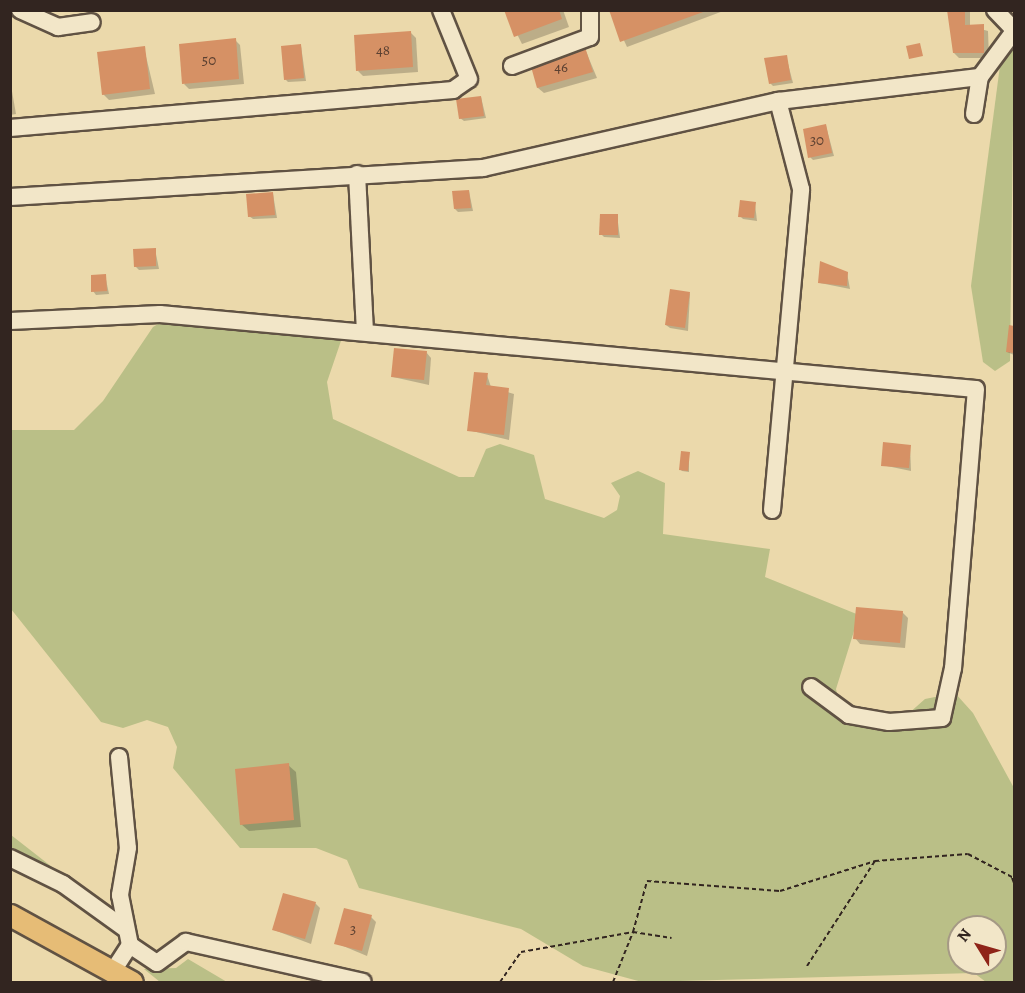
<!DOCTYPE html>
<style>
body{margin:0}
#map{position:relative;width:1025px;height:993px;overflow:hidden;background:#ebd9ab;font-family:Alegreya,serif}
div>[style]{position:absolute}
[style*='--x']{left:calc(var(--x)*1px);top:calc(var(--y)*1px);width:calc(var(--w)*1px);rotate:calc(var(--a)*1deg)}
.green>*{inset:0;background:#babf87}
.shadow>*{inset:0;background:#0003}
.building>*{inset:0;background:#d69165}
.path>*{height:2px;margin-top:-1px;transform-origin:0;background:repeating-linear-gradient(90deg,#322520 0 4.5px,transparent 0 7.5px)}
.roads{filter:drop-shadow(2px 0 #605243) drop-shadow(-2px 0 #605243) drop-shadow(0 2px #605243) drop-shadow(0 -2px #605243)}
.minor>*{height:16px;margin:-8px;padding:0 8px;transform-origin:8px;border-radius:8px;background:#f2e6c8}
.major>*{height:21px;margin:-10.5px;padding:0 10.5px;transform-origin:10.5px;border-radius:10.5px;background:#e6bc76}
span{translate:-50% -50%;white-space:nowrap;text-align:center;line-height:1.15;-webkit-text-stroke:5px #f2e6c8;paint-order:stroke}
.number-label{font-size:15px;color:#5b4031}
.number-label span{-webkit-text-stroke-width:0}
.frame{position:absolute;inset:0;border:12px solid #322520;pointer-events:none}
.north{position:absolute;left:947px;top:915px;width:60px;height:60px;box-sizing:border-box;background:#f2e6c8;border:2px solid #a59985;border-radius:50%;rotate:307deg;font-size:16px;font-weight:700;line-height:24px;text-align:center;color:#322520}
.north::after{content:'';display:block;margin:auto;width:21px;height:27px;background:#8f2418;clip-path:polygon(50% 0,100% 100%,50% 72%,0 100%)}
</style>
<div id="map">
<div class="green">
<div style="clip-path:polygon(1014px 38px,1010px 361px,995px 371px,983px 362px,971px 286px,1001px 58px)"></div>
<div style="clip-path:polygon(evenodd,236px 312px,343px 335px,327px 382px,333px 419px,459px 477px,474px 477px,486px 449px,500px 444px,534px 455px,545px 499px,604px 518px,617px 510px,620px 496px,611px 483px,638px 471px,665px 483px,663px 534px,770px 549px,765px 577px,859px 615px,836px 689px,843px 719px,890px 730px,925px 699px,955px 693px,973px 713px,1014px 788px,1014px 982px,986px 982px,974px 973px,642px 982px,583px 966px,521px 929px,359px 888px,347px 860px,316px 848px,240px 848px,173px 768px,177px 747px,168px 727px,147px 720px,123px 728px,101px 722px,11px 609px,10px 430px,74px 430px,103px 401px,153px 327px,167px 319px,236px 312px,959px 927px,995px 927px,995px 963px,959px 963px,959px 927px)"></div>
<div style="clip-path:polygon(11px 835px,120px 920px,11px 866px)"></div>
<div style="clip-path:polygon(188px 959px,227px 982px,160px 982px,144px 969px,176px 968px)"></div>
</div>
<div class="shadow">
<div style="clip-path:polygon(505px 10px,563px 10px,569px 27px,522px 44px)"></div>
<div style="clip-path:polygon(610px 10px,726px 10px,627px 47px)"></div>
<div style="clip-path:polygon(950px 10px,970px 10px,970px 26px,988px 31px,989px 58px,959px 58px,954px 53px)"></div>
<div style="clip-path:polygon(410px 32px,416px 38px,418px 72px,363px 76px,358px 71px)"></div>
<div style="clip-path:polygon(235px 40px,240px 45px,244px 84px,189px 89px,184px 84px)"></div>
<div style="clip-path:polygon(301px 46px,306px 81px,288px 82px,285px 79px)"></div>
<div style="clip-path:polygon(144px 48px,155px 94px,109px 100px,103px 94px)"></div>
<div style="clip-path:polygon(585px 49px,597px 78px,544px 93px,538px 88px,532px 64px)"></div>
<div style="clip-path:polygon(786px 56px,793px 83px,773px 86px,770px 83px)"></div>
<div style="clip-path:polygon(10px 80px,16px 114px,10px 115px)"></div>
<div style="clip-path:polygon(481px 97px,486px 118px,464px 121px,460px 118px)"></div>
<div style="clip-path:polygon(826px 126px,834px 156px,813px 160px,810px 157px)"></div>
<div style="clip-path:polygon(469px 191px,473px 211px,458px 212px,455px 209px)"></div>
<div style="clip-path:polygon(273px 194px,277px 218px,253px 219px,249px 216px)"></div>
<div style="clip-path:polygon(755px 204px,757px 221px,743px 219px,740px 216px)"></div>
<div style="clip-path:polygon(617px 215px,620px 238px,604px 237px,601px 234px)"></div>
<div style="clip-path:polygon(155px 249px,159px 269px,139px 270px,135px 266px)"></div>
<div style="clip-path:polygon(847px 273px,850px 289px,820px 283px)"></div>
<div style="clip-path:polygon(105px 275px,109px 294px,96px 295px,93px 291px)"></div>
<div style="clip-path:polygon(690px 293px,688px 331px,670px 328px,666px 325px)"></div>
<div style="clip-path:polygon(1010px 327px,1014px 328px,1014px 355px,1007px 352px)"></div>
<div style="clip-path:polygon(426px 352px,431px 358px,429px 385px,393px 377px)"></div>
<div style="clip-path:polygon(487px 375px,491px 387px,514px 394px,509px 440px,468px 430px)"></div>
<div style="clip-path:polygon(910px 446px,911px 471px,882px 465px)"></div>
<div style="clip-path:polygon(689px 454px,689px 472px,682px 471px,681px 470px)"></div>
<div style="clip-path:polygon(902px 612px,908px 618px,905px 648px,860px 644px,855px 638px)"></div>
<div style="clip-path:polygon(288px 765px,296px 772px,301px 827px,249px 831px,241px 824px)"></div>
<div style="clip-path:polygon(315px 903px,320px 908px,311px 944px,274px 930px)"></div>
<div style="clip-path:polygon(371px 917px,376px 922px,367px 956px,336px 943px)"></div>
</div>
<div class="building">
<div style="clip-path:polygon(504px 10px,559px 10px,562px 19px,514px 37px)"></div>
<div style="clip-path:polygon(609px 10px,706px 10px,706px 11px,620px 42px)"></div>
<div style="clip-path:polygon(947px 10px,965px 10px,965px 25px,984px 24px,984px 53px,953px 53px)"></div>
<div style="clip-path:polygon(411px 31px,413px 67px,356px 71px,354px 35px)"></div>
<div style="clip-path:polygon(236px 38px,239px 79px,182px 84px,179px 44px)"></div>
<div style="clip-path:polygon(920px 43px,923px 56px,909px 59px,906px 46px)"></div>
<div style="clip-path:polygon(301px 44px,304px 78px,284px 80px,281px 46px)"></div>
<div style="clip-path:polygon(145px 46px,150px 89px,102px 95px,97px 52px)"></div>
<div style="clip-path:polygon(585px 47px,593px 72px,537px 88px,530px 63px)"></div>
<div style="clip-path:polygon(787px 55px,791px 80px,769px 84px,764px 58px)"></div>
<div style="clip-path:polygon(481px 96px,484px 116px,459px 119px,456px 99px)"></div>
<div style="clip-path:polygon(826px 124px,832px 153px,808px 158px,803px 129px)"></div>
<div style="clip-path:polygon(469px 190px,471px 208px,454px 209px,452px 191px)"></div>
<div style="clip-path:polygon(273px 192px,275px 215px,248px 217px,246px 194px)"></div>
<div style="clip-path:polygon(740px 200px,756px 202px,754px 218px,738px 217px)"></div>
<div style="clip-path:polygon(600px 214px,618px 214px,618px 235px,599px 235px)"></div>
<div style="clip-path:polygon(156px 248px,156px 266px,134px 267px,133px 249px)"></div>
<div style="clip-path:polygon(820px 261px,848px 272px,847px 286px,818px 283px)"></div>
<div style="clip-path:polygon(106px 274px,107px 291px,91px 292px,91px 275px)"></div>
<div style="clip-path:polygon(670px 289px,690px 292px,685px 328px,665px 325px)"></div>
<div style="clip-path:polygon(1009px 325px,1014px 326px,1014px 353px,1006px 352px)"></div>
<div style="clip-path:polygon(394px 348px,427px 351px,424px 380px,391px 377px)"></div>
<div style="clip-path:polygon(474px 372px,488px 373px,486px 385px,509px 388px,504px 435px,467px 431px)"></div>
<div style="clip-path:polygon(883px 442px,911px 445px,909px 468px,881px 466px)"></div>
<div style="clip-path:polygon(681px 451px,690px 452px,688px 471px,679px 470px)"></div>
<div style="clip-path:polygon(856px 607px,903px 611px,900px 643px,853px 639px)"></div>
<div style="clip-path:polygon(289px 763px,294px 820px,240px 825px,235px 769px)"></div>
<div style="clip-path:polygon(283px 893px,316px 902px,305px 939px,272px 930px)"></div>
<div style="clip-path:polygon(344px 908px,372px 915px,362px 951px,334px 944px)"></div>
</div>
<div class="path">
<div style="--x:1012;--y:878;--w:5;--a:68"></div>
<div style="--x:807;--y:966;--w:125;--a:-57.1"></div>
<div style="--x:500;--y:982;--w:37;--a:-55"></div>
<div style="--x:521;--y:952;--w:114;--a:-10.1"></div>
<div style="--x:633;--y:932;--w:53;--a:-74.6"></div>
<div style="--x:647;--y:881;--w:133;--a:4.3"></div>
<div style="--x:780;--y:891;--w:100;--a:-17.5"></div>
<div style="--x:875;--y:861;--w:93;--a:-4.3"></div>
<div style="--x:968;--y:854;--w:52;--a:27.6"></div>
<div style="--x:613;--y:982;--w:54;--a:-68.2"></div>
<div style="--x:633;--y:932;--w:39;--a:9"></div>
</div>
<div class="roads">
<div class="minor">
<div style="--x:20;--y:10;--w:42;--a:24.1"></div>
<div style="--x:58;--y:27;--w:34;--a:-8"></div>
<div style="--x:995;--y:10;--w:28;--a:46"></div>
<div style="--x:512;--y:66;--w:83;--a:-20.4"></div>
<div style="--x:590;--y:37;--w:27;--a:-90"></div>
<div style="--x:974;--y:114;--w:37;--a:-81"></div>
<div style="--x:980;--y:77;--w:57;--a:-53.5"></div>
<div style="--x:10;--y:128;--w:445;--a:-4.9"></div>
<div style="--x:453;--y:90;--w:19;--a:-35"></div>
<div style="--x:469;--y:79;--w:74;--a:-112.1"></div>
<div style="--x:357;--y:174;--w:157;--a:87.1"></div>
<div style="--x:10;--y:197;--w:474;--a:-3.5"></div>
<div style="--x:483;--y:168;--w:303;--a:-12.8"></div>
<div style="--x:778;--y:101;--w:203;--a:-6.8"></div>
<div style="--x:10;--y:321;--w:150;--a:-2.7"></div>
<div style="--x:160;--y:314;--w:819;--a:5.25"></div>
<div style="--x:976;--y:389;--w:280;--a:94.7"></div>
<div style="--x:953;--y:668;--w:51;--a:102.4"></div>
<div style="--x:942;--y:718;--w:53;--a:175.7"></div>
<div style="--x:889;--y:722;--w:41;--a:-170.1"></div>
<div style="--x:849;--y:715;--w:47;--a:-143.6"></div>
<div style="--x:772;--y:510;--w:322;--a:-84.8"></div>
<div style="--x:801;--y:189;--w:91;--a:-104.6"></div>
<div style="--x:119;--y:757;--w:91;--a:84.4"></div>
<div style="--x:128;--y:848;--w:48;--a:99.7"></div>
<div style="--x:120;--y:895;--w:51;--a:78.7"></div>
<div style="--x:10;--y:858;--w:59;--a:26.1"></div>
<div style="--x:63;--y:884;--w:75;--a:35.8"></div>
<div style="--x:113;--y:971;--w:31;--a:-57"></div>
<div style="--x:130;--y:945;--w:32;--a:34"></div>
<div style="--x:157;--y:963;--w:36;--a:-36"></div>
<div style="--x:186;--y:942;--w:181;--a:12.7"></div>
</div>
<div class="major">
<div style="--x:10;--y:915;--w:139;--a:28.8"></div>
</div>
</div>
<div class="number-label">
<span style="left:383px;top:51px">48</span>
<span style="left:209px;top:61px">50</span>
<span style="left:561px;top:68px">46</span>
<span style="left:817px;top:141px">30</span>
<span style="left:353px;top:930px">3</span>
</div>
<div class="frame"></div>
<div class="north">N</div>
</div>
